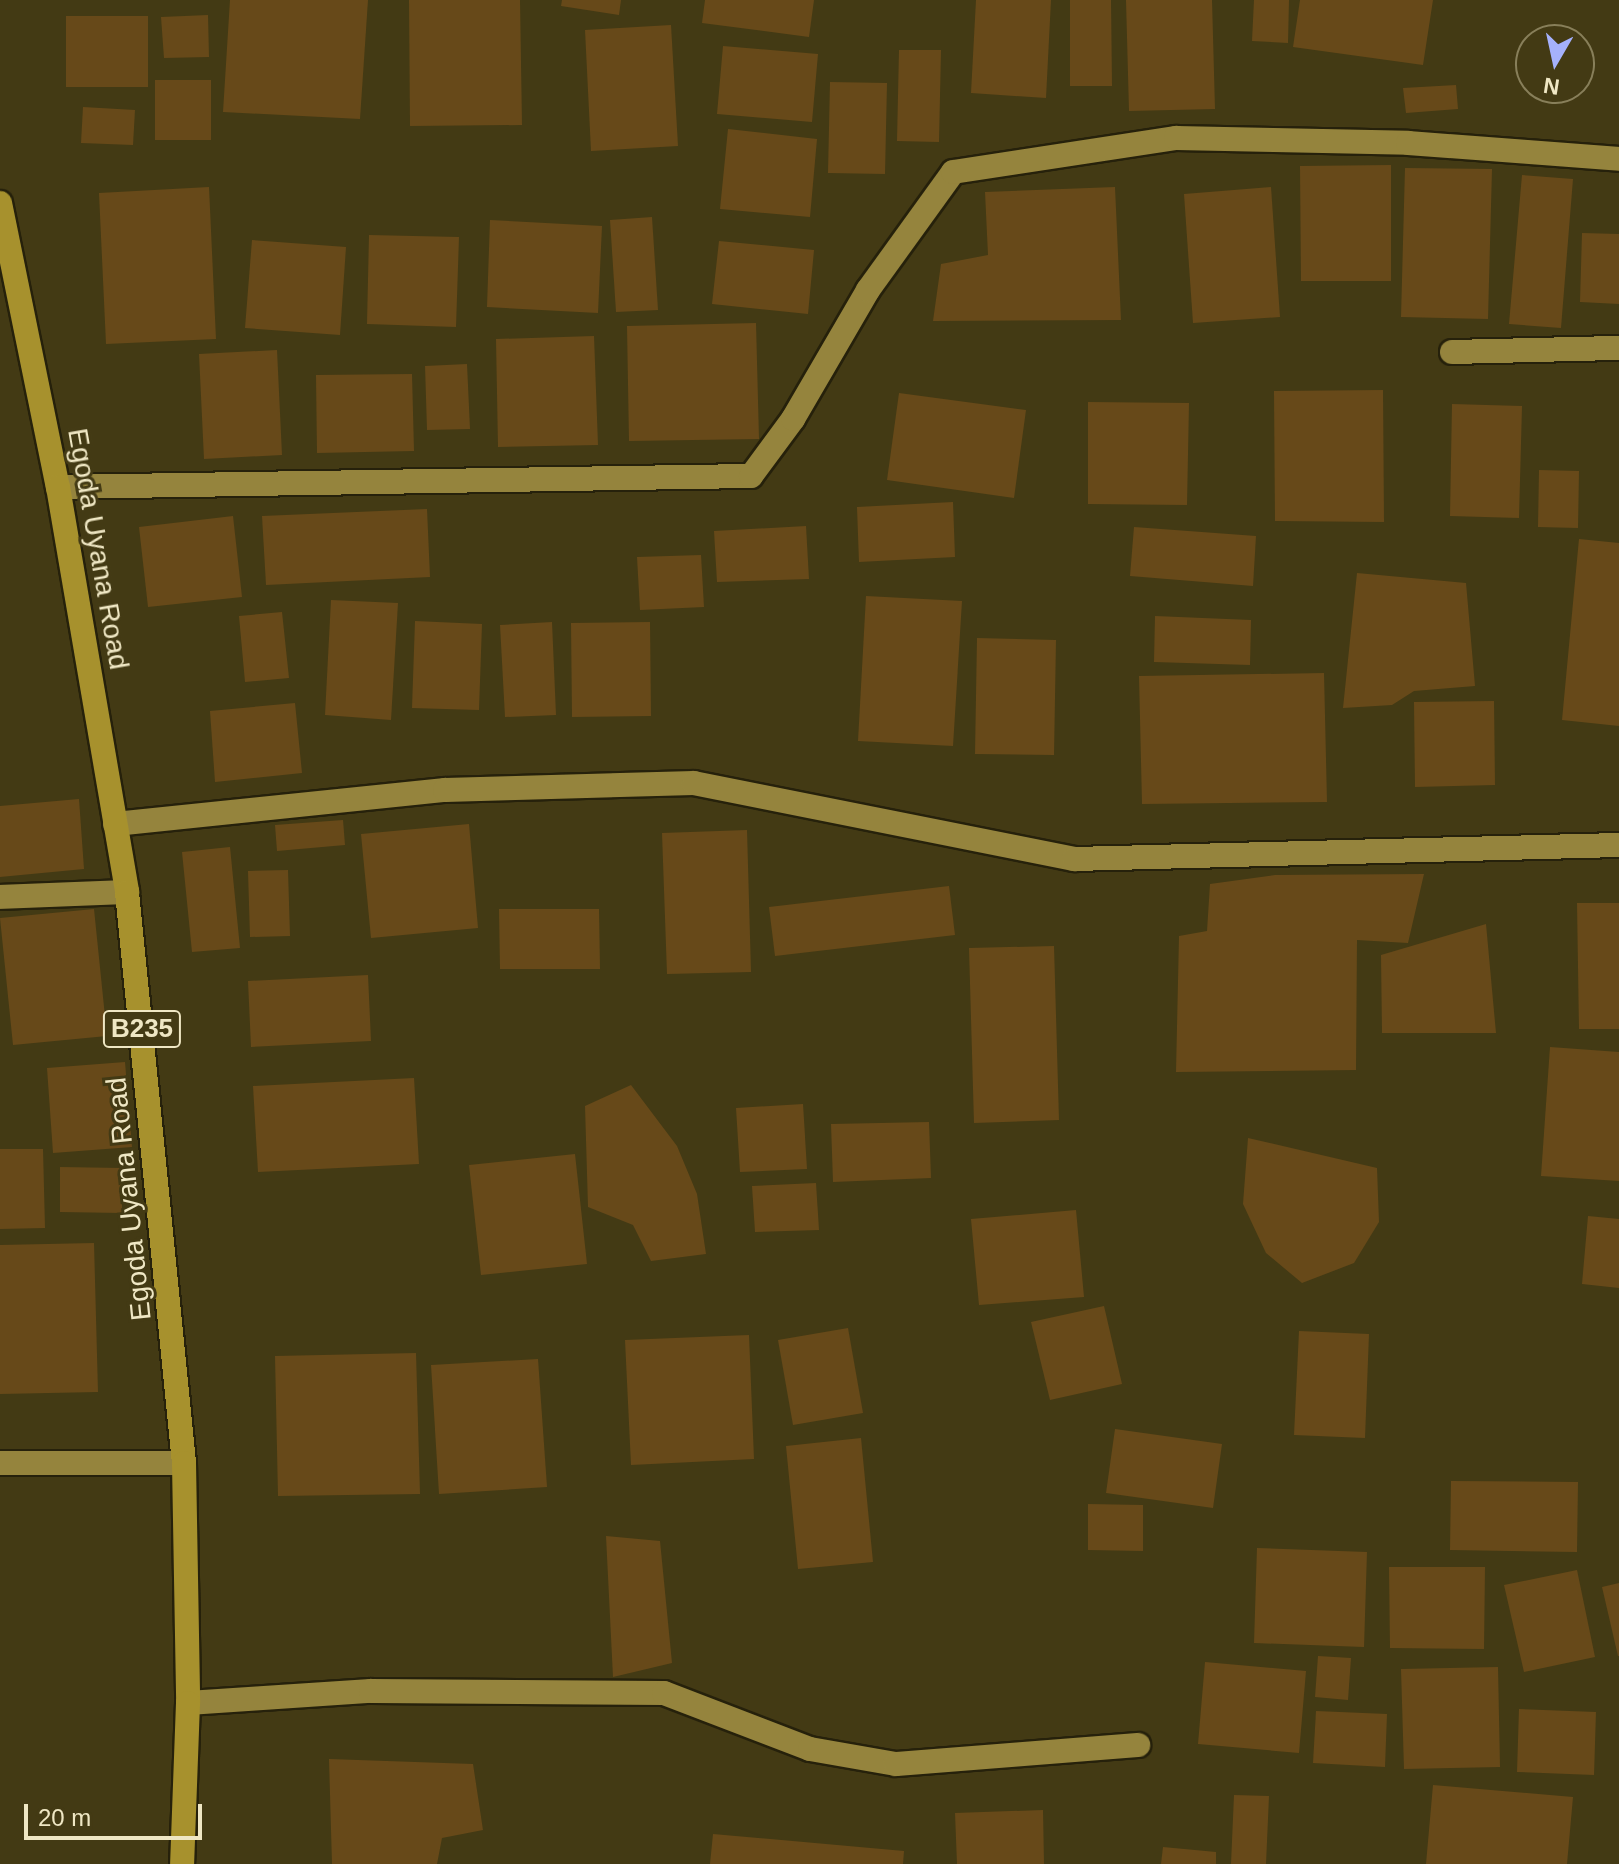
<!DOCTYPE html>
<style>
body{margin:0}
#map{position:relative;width:1619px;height:1864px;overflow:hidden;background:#433a14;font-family:Arial,sans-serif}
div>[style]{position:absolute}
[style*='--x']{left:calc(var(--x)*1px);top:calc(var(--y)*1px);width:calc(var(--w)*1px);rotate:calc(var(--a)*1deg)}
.building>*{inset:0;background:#674919}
.roads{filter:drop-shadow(2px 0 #26210b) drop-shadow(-2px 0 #26210b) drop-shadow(0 2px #26210b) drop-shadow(0 -2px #26210b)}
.street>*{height:24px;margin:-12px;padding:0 12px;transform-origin:12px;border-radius:12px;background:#95843d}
.primary>*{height:24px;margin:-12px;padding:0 12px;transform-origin:12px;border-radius:12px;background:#a7912d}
span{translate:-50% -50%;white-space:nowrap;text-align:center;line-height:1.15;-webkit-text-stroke:6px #433a14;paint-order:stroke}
.shield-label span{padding:2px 6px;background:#433a14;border:2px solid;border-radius:6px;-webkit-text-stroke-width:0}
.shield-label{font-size:26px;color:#efe7c4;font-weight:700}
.street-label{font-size:28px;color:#efe7c4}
.north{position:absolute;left:1515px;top:24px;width:80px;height:80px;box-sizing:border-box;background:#433a14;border:2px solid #887f5a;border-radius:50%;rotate:189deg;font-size:22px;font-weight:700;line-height:32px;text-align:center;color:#efe7c4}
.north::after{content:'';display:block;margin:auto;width:28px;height:36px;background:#a5b1fc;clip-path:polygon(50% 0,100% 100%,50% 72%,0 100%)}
.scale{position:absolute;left:24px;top:1804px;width:178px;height:36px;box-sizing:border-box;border:4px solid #efe7c4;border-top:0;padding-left:10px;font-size:24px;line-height:28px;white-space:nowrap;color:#efe7c4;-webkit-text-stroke:6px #433a14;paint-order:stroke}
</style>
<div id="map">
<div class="building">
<div style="clip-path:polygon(230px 0,368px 0,360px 119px,223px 112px)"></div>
<div style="clip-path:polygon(409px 0,520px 0,522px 125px,410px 126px)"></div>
<div style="clip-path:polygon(562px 0,621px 0,619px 15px,561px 6px)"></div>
<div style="clip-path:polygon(705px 0,814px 0,809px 37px,702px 23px)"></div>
<div style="clip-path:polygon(976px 0,1051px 0,1046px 98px,971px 93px)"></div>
<div style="clip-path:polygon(1070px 0,1111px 0,1112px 86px,1070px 86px)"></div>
<div style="clip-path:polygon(1126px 0,1212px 0,1215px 109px,1129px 111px)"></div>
<div style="clip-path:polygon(1254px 0,1289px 0,1288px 43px,1252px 41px)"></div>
<div style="clip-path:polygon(1300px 0,1433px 0,1423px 65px,1293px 47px)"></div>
<div style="clip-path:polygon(208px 15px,209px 57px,164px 58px,161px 17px)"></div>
<div style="clip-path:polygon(66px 16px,148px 16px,148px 87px,66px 87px)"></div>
<div style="clip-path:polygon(671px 25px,678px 146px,591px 151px,585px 30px)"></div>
<div style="clip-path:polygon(723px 46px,818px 54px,812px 122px,717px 114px)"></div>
<div style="clip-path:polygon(899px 50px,941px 50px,939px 142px,897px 141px)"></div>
<div style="clip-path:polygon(155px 80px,211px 80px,211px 140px,155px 140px)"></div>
<div style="clip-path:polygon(830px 82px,887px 83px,885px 174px,828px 173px)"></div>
<div style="clip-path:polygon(1456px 85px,1458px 109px,1406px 113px,1403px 88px)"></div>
<div style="clip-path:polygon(83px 107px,135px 110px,133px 145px,81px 143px)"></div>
<div style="clip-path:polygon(728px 129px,817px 139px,810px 217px,720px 209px)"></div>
<div style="clip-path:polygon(1391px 165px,1391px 281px,1301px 281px,1300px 166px)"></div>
<div style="clip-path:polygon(1405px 168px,1492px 169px,1488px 319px,1401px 317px)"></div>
<div style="clip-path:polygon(1522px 175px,1573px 179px,1561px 328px,1509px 324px)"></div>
<div style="clip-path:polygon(209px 187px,216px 339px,106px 344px,99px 193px)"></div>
<div style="clip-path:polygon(1115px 187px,1121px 320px,933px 321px,941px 264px,988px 255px,985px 192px)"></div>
<div style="clip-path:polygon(1271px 187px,1280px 317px,1193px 323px,1184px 194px)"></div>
<div style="clip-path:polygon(652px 217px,658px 310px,616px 312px,610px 220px)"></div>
<div style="clip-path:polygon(490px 220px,602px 226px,598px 313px,487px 307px)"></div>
<div style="clip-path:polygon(1582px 233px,1619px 234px,1619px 304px,1580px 302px)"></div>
<div style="clip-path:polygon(369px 235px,459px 237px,456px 327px,367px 324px)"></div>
<div style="clip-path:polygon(252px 240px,346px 247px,340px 335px,245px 328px)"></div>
<div style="clip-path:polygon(719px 241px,814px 250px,808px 314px,712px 304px)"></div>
<div style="clip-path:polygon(756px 323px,759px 439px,629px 441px,627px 326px)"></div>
<div style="clip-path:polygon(594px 336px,598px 445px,498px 447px,496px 339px)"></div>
<div style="clip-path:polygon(277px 350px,282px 455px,204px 459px,199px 354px)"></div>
<div style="clip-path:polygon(467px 364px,470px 429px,427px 430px,425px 366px)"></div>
<div style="clip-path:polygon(412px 374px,414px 451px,317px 453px,316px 375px)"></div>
<div style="clip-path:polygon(1383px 390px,1384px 522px,1275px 521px,1274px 391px)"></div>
<div style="clip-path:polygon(899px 393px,1026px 410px,1014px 498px,887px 480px)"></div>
<div style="clip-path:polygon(1088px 402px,1189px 403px,1187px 505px,1088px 504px)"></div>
<div style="clip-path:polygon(1452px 404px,1522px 406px,1519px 518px,1450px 516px)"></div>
<div style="clip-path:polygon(1539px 470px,1579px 471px,1578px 528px,1538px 527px)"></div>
<div style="clip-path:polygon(953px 502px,955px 557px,859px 562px,857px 507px)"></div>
<div style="clip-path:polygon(427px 509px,430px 577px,266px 585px,262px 516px)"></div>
<div style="clip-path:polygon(233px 516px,242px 597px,148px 607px,139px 527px)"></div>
<div style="clip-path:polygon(806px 526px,809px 579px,717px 582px,714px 531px)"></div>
<div style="clip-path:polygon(1134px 527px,1256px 536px,1253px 586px,1130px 576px)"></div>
<div style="clip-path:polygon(1579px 539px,1619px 543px,1619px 726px,1562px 720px)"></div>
<div style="clip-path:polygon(701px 555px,704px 607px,640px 610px,637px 557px)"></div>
<div style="clip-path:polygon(1357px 573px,1466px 583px,1475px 686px,1414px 691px,1392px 705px,1343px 708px)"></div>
<div style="clip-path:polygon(866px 596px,962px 601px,953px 746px,858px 741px)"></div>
<div style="clip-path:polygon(331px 600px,398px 603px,391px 720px,325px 715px)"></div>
<div style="clip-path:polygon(282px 612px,289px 678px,245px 682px,239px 616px)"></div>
<div style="clip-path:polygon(1155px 616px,1251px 620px,1250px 665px,1154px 662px)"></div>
<div style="clip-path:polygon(415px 621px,482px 624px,479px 710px,412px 708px)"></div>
<div style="clip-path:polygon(552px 622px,556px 715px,505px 717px,500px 625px)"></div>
<div style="clip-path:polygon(650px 622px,651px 716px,572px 717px,571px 623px)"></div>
<div style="clip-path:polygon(977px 638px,1056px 640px,1054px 755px,975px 754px)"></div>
<div style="clip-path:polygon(1324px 673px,1327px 802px,1142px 804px,1139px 676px)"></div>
<div style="clip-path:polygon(1494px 701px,1495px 785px,1415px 787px,1414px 702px)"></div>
<div style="clip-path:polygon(295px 703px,302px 773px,215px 782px,210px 711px)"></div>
<div style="clip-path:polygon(79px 799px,84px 869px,0 877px,0 806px)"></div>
<div style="clip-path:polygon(343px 820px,345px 845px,277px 851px,275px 825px)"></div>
<div style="clip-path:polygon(469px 824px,478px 928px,371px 938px,361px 834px)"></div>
<div style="clip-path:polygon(747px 830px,751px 972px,667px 974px,662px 833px)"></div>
<div style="clip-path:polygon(230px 847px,240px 948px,192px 952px,182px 852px)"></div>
<div style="clip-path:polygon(288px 870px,290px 936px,250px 937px,248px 871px)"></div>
<div style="clip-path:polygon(1424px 874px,1408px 943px,1357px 940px,1356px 1070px,1176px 1072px,1179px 936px,1207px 931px,1210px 884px,1275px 875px)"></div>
<div style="clip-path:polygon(949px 886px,955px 935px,775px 956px,769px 907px)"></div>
<div style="clip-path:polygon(1577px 903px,1619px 903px,1619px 1029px,1579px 1029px)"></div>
<div style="clip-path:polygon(94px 909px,107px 1036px,13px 1045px,0 918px)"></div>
<div style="clip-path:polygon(499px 909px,599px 909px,600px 969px,500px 969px)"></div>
<div style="clip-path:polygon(1486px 924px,1496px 1033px,1382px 1033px,1381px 955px)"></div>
<div style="clip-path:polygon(1054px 946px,1059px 1120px,974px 1123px,969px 948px)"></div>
<div style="clip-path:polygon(368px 975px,371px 1041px,251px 1047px,248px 981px)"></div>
<div style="clip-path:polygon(1550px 1047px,1619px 1052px,1619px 1181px,1541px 1176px)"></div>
<div style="clip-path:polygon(125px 1062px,132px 1147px,53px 1153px,47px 1068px)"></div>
<div style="clip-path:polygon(414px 1078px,419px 1164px,258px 1172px,253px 1086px)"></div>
<div style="clip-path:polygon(631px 1085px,677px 1146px,697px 1194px,706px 1254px,651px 1261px,633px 1225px,588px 1207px,585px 1106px)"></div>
<div style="clip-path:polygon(803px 1104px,807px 1169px,740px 1172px,736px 1108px)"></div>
<div style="clip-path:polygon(929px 1122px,931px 1178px,833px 1182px,831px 1124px)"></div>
<div style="clip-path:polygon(1248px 1138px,1377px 1168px,1379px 1222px,1354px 1263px,1302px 1283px,1266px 1253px,1243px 1204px)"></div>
<div style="clip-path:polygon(0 1149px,43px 1149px,45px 1228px,0 1229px)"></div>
<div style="clip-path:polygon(575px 1154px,587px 1264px,481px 1275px,469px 1165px)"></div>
<div style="clip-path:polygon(60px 1167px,122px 1168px,122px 1213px,60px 1212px)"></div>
<div style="clip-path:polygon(816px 1183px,819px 1230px,755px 1232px,752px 1186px)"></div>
<div style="clip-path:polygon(1076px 1210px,1084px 1297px,979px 1305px,971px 1219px)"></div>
<div style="clip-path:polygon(1588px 1216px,1619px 1219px,1619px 1288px,1582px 1284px)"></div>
<div style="clip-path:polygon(94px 1243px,98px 1392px,0 1394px,0 1245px)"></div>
<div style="clip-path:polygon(1104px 1306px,1122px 1384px,1050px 1400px,1031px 1322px)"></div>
<div style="clip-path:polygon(848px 1328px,863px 1413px,793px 1425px,778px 1340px)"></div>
<div style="clip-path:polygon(1299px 1331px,1369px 1334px,1365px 1438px,1294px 1435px)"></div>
<div style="clip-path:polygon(749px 1335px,754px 1459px,631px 1465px,625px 1340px)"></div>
<div style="clip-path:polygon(416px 1353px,420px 1494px,278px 1496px,275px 1356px)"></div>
<div style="clip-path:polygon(538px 1359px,547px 1487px,439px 1494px,431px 1365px)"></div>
<div style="clip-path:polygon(1115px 1429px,1222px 1444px,1213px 1508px,1106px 1493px)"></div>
<div style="clip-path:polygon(861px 1438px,873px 1562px,798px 1569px,786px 1446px)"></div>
<div style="clip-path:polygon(1451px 1481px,1578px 1482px,1577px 1552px,1450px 1550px)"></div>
<div style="clip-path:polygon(1088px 1504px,1143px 1505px,1143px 1551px,1088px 1550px)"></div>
<div style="clip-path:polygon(606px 1536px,660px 1541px,672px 1663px,613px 1677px)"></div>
<div style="clip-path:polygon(1257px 1548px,1367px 1552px,1364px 1647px,1254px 1643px)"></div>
<div style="clip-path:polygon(1389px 1567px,1485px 1567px,1484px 1649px,1390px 1648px)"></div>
<div style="clip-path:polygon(1577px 1570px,1595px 1657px,1524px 1672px,1504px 1585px)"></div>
<div style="clip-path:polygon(1619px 1583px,1619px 1656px,1618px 1656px,1602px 1587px)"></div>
<div style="clip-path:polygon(1318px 1656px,1351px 1658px,1348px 1700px,1315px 1697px)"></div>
<div style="clip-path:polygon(1205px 1662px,1306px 1671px,1299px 1753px,1198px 1744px)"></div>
<div style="clip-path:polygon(1498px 1667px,1500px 1767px,1404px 1769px,1401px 1669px)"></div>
<div style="clip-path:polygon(1519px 1709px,1596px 1712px,1594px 1775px,1517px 1772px)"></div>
<div style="clip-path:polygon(1316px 1711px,1387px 1714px,1385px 1767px,1313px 1763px)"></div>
<div style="clip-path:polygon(329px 1759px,473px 1764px,483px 1830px,442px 1838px,437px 1864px,332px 1864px)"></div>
<div style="clip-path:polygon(1433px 1785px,1573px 1797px,1567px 1864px,1426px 1864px)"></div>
<div style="clip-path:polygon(1234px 1795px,1269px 1796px,1266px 1864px,1231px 1864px)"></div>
<div style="clip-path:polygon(1043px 1810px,1044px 1864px,957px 1864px,955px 1813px)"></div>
<div style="clip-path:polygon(713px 1834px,904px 1851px,903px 1864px,710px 1864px)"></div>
<div style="clip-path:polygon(1163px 1847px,1216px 1852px,1216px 1864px,1161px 1864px)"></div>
</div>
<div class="roads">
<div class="street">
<div style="--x:1452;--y:352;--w:167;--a:-1.4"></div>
<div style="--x:58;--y:487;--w:693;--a:-0.91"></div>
<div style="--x:751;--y:476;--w:71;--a:-53.6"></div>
<div style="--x:793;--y:419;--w:149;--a:-59.8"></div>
<div style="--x:868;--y:290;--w:145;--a:-54.2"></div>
<div style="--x:953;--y:172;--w:226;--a:-8.7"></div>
<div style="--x:1176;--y:138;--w:232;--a:1.2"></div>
<div style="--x:1408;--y:143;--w:212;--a:4.3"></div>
<div style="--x:115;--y:824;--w:332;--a:-5.9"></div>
<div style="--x:445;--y:790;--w:249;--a:-1.6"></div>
<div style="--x:694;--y:783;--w:388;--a:11.3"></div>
<div style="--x:1074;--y:859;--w:545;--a:-1.47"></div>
<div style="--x:0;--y:897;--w:127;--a:-2.3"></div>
<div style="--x:0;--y:1463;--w:184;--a:0"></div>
<div style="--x:188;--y:1703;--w:183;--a:-3.8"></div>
<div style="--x:371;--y:1691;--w:293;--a:0.4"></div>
<div style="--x:664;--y:1693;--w:156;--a:21"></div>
<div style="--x:810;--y:1749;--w:87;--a:9.9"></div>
<div style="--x:896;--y:1764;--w:243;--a:-4.5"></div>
</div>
<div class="primary">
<div style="--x:0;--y:203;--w:290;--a:78.5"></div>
<div style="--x:58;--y:487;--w:411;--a:80.3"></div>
<div style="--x:127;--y:892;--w:574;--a:84.3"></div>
<div style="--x:184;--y:1463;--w:240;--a:89"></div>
<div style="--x:188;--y:1703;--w:161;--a:92.1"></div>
</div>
</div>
<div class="shield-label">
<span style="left:142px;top:1029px">B235</span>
</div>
<div class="street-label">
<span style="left:98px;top:549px;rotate:80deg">Egoda Uyana Road</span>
<span style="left:129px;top:1199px;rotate:-96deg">Egoda Uyana Road</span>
</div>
<div class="north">N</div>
<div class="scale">20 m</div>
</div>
